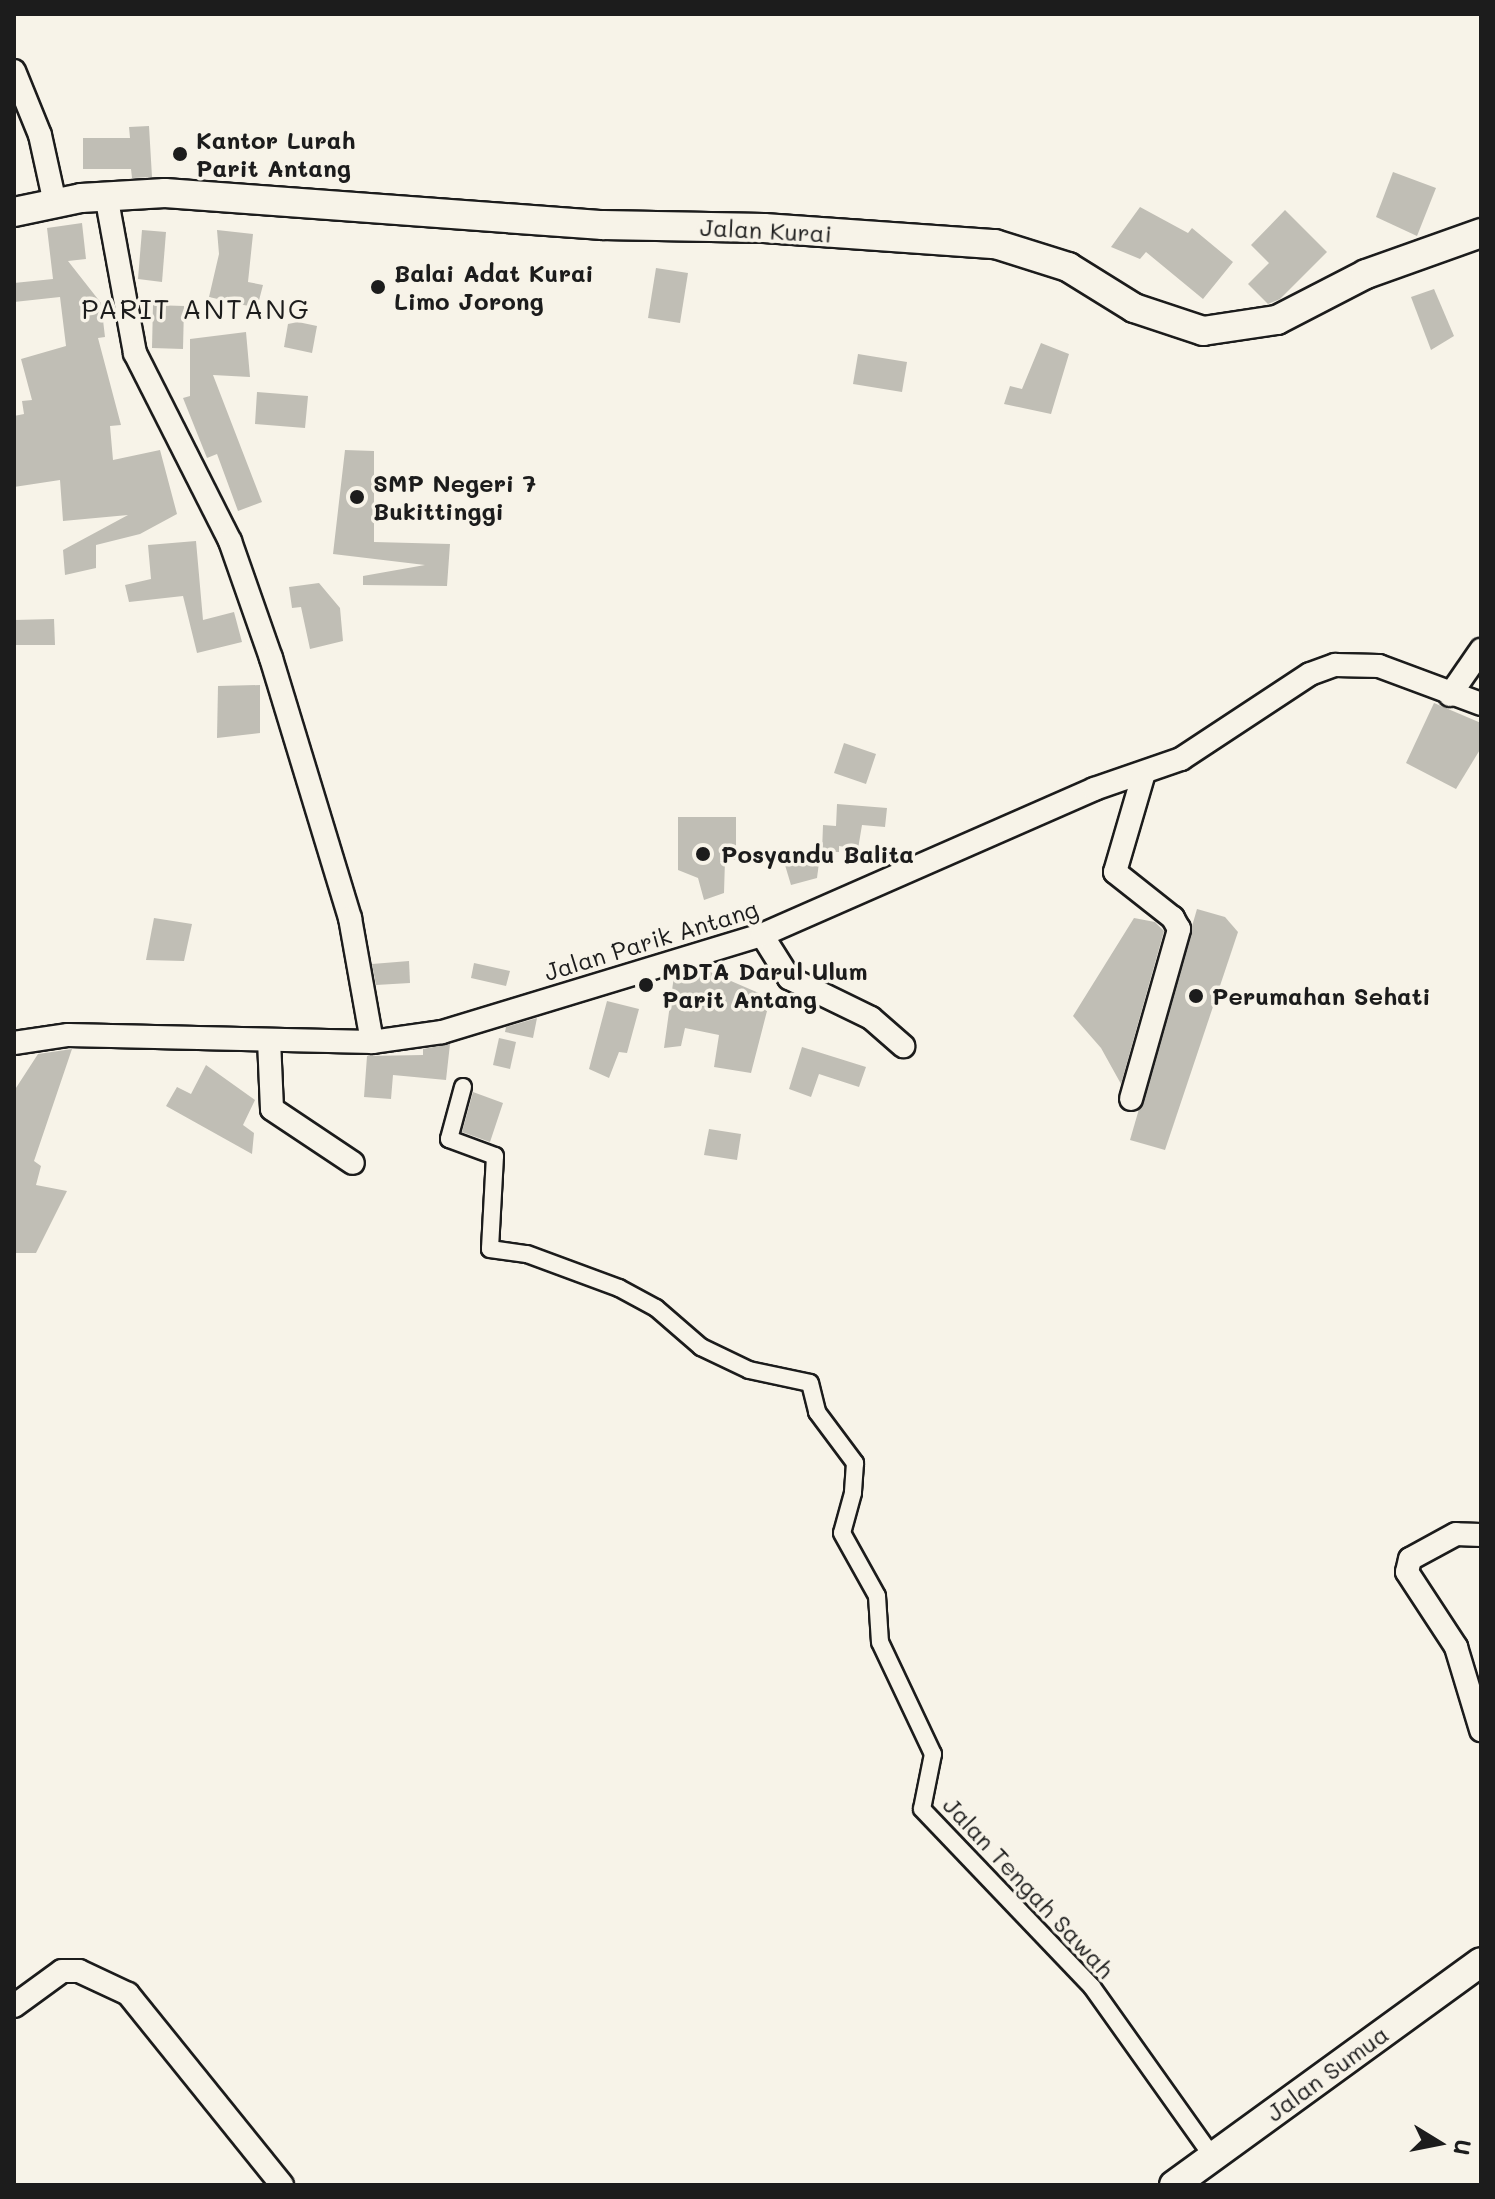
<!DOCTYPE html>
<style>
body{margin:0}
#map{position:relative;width:1495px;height:2199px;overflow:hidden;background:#f7f3e8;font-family:Mali,sans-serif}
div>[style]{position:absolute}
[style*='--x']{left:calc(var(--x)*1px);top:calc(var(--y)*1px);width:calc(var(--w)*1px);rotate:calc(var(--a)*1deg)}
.building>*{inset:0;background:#c0beb5}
.roads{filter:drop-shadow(2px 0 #1c1c1c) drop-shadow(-2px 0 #1c1c1c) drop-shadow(0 2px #1c1c1c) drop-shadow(0 -2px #1c1c1c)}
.pedestrian>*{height:16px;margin:-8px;padding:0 8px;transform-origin:8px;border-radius:8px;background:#f7f3e8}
.minor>*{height:22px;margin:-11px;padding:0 11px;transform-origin:11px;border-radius:11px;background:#f7f3e8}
.tertiary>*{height:28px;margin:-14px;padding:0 14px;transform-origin:14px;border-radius:14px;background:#f7f3e8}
.dots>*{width:22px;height:22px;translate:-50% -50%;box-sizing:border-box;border:4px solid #f7f3e8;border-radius:50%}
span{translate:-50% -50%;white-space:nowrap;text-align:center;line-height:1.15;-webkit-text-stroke:7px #f7f3e8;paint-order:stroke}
.poi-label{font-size:24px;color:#1c1c1c;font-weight:700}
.left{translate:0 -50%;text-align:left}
.street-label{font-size:24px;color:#1c1c1c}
.quarter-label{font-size:28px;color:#1c1c1c;letter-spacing:2px}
.frame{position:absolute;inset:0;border:16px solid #1c1c1c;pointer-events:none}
.north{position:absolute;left:1399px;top:2103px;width:80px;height:80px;-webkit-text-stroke:6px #f7f3e8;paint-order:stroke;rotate:100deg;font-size:22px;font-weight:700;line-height:32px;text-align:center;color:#1c1c1c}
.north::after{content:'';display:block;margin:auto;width:28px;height:36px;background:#1c1c1c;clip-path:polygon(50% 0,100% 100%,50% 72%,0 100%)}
</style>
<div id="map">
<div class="building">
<div style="clip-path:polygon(149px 126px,152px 177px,132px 178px,131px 169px,83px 169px,83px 138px,130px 138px,129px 127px)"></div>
<div style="clip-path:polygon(1393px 172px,1436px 188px,1417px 236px,1376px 217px)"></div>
<div style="clip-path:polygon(1140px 207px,1188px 233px,1192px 228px,1233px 262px,1203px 299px,1146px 252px,1140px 259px,1111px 247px)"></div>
<div style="clip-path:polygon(1285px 210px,1327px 252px,1280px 299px,1268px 304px,1248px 284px,1269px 263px,1251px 245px)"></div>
<div style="clip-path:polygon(82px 223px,86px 259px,68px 261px,101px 303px,105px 337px,98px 338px,121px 425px,110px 426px,113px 460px,160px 450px,177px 514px,140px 534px,96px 545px,96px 568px,65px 575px,63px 550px,128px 515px,63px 521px,60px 480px,14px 487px,14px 416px,24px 414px,22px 401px,32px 400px,21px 359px,66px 346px,60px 297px,14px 302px,14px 283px,53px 279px,47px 228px)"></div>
<div style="clip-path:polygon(142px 230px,166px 232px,162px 282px,138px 279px)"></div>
<div style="clip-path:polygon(217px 230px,253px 234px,248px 282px,263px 285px,257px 308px,209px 297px,219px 254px)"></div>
<div style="clip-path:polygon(656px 268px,688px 273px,680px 323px,648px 318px)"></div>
<div style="clip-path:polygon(1434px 289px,1454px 336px,1431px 350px,1411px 297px)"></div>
<div style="clip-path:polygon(153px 305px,184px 306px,183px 349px,152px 348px)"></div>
<div style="clip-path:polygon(298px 322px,317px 326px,312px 353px,284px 347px,288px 324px)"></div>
<div style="clip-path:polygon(246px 332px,250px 377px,213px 375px,262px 502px,238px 511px,217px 454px,207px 458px,183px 398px,190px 396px,190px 339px)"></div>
<div style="clip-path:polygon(1041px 343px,1069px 354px,1051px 414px,1004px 404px,1010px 386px,1022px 389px)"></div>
<div style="clip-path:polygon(858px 354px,907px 362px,902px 392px,853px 384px)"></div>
<div style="clip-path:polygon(257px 392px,308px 396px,305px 428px,255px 424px)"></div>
<div style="clip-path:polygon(345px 450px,374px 451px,374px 542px,450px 544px,447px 586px,363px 585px,363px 576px,425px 565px,333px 554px)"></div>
<div style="clip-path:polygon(196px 541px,203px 620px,234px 612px,242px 642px,197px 653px,183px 596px,129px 602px,125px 585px,151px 579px,148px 545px)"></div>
<div style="clip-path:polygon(319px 583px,340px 608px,343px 641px,310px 649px,301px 607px,292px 608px,289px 587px)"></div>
<div style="clip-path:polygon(54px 619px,55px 645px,14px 645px,14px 620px)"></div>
<div style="clip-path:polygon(260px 685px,260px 733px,217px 738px,218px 686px)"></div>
<div style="clip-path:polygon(1434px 703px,1481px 723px,1481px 748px,1456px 789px,1406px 763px)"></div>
<div style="clip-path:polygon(844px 743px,876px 754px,866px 784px,834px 773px)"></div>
<div style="clip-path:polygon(837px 804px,887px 808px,885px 827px,862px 825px,858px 849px,839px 846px,839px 852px,822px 852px,823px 825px,836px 826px)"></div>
<div style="clip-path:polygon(678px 817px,736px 817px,736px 860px,725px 860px,724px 893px,704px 900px,698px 878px,678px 870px)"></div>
<div style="clip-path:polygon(820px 855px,817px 878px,791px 885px,785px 865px)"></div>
<div style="clip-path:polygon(1197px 909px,1225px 917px,1238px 932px,1165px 1150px,1130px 1140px)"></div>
<div style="clip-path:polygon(154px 918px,192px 924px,184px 961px,146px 960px)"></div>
<div style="clip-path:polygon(1134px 918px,1155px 922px,1164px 931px,1121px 1084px,1101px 1048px,1073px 1016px)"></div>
<div style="clip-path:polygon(409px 961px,410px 983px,376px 985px,372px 964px)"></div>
<div style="clip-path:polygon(474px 963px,510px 971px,506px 986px,471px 978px)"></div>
<div style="clip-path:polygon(701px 968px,761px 994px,767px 1011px,751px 1073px,714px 1067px,719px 1035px,685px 1028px,681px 1046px,664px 1048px,674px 976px)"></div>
<div style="clip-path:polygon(607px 1001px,639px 1009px,627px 1053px,619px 1052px,609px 1078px,589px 1069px)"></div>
<div style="clip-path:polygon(537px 1018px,533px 1038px,505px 1032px,506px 1027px)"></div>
<div style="clip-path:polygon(499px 1038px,516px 1042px,510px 1069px,493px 1065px)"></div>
<div style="clip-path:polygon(450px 1044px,446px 1080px,393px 1075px,391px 1099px,364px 1097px,367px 1056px,423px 1055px,423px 1049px)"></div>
<div style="clip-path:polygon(802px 1047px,866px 1067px,859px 1087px,819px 1074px,811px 1097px,789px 1089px)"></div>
<div style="clip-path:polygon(72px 1049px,34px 1161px,41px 1166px,36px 1185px,67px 1191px,36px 1253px,14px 1253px,14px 1091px,38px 1054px)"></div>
<div style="clip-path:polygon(206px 1065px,255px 1100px,243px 1125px,254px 1133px,252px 1154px,166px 1106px,177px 1087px,191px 1094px)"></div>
<div style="clip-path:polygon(473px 1092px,503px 1103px,490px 1142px,462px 1132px)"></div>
<div style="clip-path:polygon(709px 1129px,741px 1134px,737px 1160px,704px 1155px)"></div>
</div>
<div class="roads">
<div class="pedestrian">
<div style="--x:463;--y:1087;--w:54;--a:105.1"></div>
<div style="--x:449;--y:1139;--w:49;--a:20.3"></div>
<div style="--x:495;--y:1156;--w:93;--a:93.1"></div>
<div style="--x:490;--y:1249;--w:37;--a:8"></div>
<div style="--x:527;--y:1254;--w:98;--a:20.3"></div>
<div style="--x:619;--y:1288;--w:42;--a:28.4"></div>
<div style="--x:656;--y:1308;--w:60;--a:40.9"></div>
<div style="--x:701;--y:1347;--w:53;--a:25.6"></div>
<div style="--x:749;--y:1370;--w:62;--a:12"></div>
<div style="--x:810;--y:1383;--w:30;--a:76"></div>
<div style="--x:817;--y:1412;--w:64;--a:53.3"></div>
<div style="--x:855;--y:1463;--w:30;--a:94"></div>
<div style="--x:853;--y:1493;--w:41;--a:105.4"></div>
<div style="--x:842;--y:1533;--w:72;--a:60.9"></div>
<div style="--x:877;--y:1596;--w:46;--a:86.3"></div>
<div style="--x:880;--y:1642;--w:124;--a:64.7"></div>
<div style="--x:933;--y:1754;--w:56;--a:101.3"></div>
<div style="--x:922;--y:1809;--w:246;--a:46.3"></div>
<div style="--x:1092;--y:1987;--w:209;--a:54.6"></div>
</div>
<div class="minor">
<div style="--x:14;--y:71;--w:69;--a:67.9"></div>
<div style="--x:40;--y:135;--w:70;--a:77.6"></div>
<div style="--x:106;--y:195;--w:161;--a:79.6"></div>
<div style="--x:135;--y:353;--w:211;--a:63.2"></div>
<div style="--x:230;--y:541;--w:124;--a:70.7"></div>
<div style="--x:271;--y:658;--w:272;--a:73.1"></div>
<div style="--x:350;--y:918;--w:126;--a:79.9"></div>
<div style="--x:1450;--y:695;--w:55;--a:-55.4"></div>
<div style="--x:762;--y:935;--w:51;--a:57.9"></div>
<div style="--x:789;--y:978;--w:91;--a:26"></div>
<div style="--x:871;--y:1018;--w:43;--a:41.2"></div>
<div style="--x:269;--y:1040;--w:69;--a:87.5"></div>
<div style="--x:272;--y:1109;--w:97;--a:33.7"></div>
<div style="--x:14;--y:1043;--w:55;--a:-8.4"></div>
<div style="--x:68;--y:1035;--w:304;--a:1.3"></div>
<div style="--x:372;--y:1042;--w:71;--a:-8.1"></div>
<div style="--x:442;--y:1032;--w:334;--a:-16.9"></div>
<div style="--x:762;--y:935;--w:363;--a:-23.7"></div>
<div style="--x:1094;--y:789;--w:92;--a:-19"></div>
<div style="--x:1181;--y:759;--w:154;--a:-33.4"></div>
<div style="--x:1310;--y:674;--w:27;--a:-20"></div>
<div style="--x:1335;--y:665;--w:44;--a:1.3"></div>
<div style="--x:1379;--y:666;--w:109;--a:20.4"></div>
<div style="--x:1131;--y:1099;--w:177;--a:-74.2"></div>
<div style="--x:1179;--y:929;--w:13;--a:-119"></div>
<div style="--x:1173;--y:918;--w:74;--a:-141.6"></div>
<div style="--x:1115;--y:872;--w:103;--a:-73.7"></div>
<div style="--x:1481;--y:1535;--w:25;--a:-178"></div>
<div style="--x:1456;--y:1534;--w:52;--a:151.5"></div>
<div style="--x:1410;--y:1559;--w:13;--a:103"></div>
<div style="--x:1407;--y:1572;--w:90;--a:56.8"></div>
<div style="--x:1456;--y:1647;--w:87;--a:73.2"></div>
<div style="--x:14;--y:2006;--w:59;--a:-36.1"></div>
<div style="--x:62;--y:1971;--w:17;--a:0"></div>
<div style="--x:79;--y:1971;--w:54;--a:25.1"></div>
<div style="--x:128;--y:1994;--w:245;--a:51.1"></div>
</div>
<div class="tertiary">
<div style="--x:14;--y:212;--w:68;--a:-11.8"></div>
<div style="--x:81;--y:198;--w:84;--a:-3.4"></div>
<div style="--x:165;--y:193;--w:439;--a:4.2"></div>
<div style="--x:603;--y:225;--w:161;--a:1.1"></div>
<div style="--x:764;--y:228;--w:232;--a:4"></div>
<div style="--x:995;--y:244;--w:77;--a:17.5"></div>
<div style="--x:1068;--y:267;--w:78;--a:31.8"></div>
<div style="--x:1134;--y:308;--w:73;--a:18.4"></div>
<div style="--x:1203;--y:331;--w:75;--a:-8.5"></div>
<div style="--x:1277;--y:320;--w:100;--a:-27.3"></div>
<div style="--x:1366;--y:274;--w:122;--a:-19.6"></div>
<div style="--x:1174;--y:2185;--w:379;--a:-36"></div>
</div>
</div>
<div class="dots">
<div style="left:180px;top:154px;background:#1c1c1c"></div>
<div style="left:378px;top:287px;background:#1c1c1c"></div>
<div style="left:357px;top:497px;background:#1c1c1c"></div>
<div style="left:703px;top:854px;background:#1c1c1c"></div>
<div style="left:646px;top:985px;background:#1c1c1c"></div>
<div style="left:1196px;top:996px;background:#1c1c1c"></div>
</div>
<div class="poi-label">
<span class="left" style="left:196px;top:154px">Kantor Lurah<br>Parit Antang</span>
<span class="left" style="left:394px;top:287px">Balai Adat Kurai<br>Limo Jorong</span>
<span class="left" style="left:373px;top:497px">SMP Negeri 7<br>Bukittinggi</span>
<span class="left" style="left:721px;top:854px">Posyandu Balita</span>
<span class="left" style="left:662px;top:985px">MDTA Darul Ulum<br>Parit Antang</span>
<span class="left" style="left:1212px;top:996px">Perumahan Sehati</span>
</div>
<div class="street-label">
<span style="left:766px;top:230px;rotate:3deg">Jalan Kurai</span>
<span style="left:651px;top:940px;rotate:-17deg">Jalan Parik Antang</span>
<span style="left:1029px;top:1887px;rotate:47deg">Jalan Tengah Sawah</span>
<span style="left:1327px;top:2073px;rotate:-36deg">Jalan Sumua</span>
</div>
<div class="quarter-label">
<span style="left:196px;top:308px">PARIT ANTANG</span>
</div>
<div class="frame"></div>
<div class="north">U</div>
</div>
